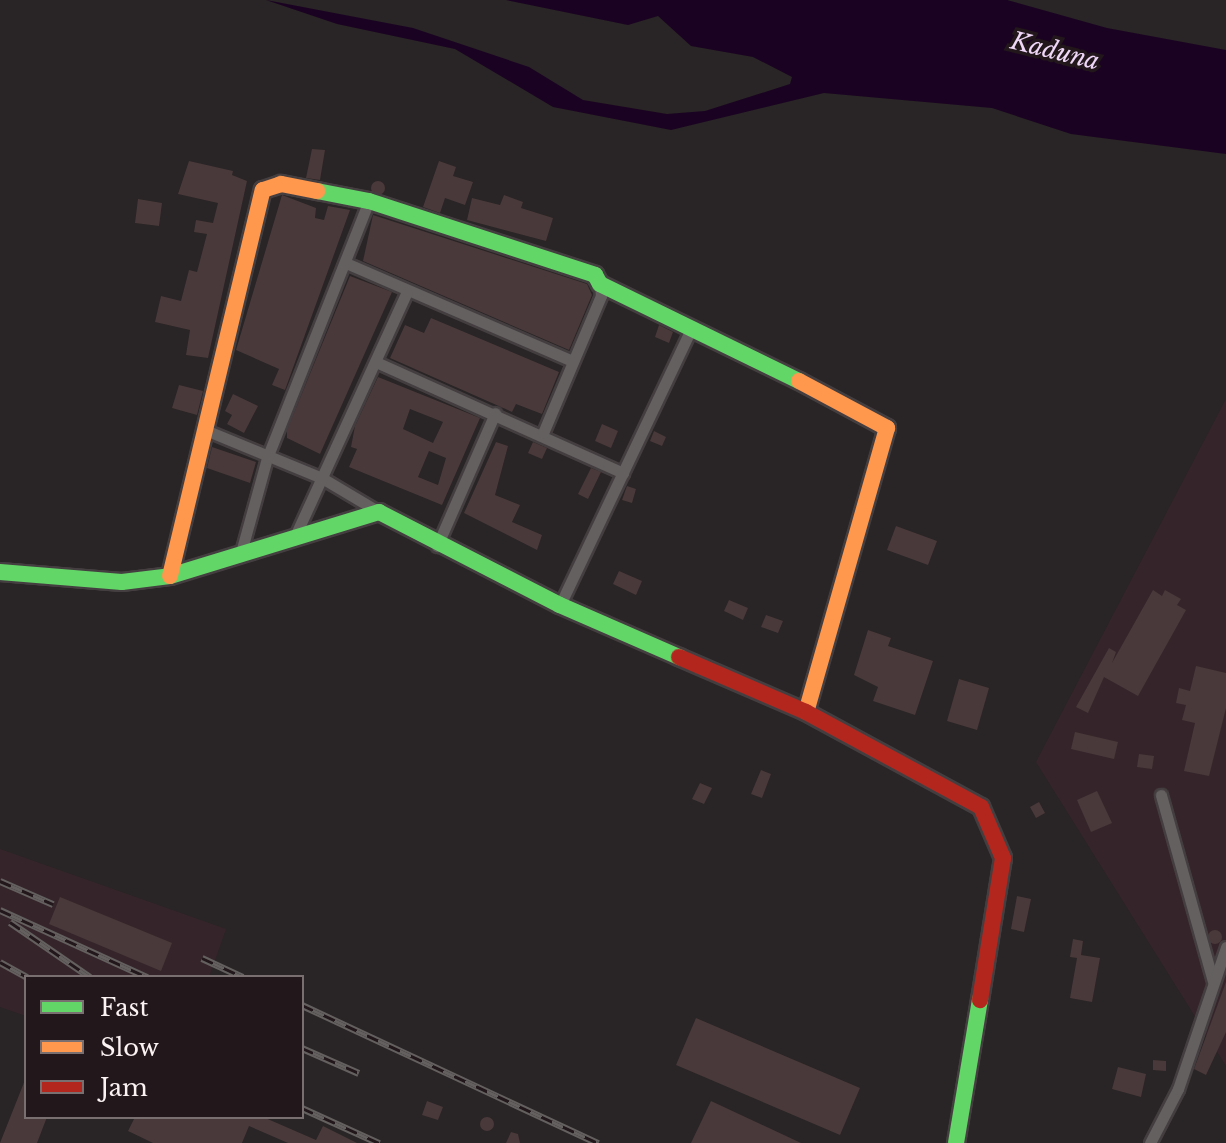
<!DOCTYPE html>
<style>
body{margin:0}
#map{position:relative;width:1226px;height:1143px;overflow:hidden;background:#292425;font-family:"Libre Baskerville",serif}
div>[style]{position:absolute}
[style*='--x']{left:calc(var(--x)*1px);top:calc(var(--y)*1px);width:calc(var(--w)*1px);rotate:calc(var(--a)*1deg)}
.built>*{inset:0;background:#35252a}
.water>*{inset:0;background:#1a0322}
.building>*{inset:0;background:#49393a}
.round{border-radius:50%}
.roads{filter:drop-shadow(2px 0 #443e40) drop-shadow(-2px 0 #443e40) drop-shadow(0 2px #443e40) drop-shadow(0 -2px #443e40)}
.street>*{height:11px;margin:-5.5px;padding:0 5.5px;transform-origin:5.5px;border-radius:5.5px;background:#646060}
.fast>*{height:16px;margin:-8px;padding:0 8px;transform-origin:8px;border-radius:8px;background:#63d668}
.slow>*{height:16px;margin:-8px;padding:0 8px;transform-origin:8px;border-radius:8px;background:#ff974d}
.jam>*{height:16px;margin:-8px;padding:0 8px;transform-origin:8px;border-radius:8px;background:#b3261e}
.rail>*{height:7px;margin-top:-3.5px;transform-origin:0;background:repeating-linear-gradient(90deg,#22171a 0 12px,#646060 0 24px);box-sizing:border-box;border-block:2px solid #646060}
span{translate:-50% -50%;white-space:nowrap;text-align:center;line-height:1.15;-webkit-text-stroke:7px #22171a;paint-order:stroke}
.water-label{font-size:24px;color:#efd7f8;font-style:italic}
.legend{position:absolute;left:24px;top:975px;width:280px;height:144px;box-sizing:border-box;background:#22171a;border:2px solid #796f71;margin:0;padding:10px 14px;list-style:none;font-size:24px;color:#fbf2f4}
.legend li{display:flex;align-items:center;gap:16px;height:40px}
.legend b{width:40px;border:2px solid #796f71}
</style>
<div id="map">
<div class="built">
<div style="clip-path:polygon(1226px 399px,1226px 1066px,1036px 762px)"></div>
<div style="clip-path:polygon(0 849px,226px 929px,209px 977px,26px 977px,26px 1016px,0 1007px)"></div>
</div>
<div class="water">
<div style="clip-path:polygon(266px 0,413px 28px,529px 67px,583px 100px,667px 114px,705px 111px,790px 84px,792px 77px,753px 57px,691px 46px,658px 16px,628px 25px,506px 0,1007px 0,1107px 28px,1226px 50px,1226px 154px,1071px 134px,992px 108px,824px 93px,671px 130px,553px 107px,455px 49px,337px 24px)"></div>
</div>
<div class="building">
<div style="clip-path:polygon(312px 149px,325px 150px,320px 180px,306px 178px)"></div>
<div style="clip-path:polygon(189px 161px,233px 171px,232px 175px,247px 181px,208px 358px,186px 355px,190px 330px,155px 322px,161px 296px,181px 301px,189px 270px,197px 272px,207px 234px,194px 232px,196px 220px,213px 223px,218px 203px,178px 194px)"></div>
<div style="clip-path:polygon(439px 161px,456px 167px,453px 176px,473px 182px,465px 205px,445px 198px,440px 213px,423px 207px)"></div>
<div class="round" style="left:371px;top:181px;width:14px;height:14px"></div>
<div style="clip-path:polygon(282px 195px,316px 208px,315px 218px,324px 220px,328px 206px,350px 210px,285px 390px,272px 385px,279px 369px,236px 350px)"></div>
<div style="clip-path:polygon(504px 195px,523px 202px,521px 208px,553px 218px,546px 241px,467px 220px,472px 198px,500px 205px)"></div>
<div style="clip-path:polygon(138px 199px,162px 203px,159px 226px,135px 223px)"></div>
<div style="clip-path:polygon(373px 215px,587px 284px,592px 295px,569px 350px,363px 261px)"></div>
<div style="clip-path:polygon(350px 276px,392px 292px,320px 454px,287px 438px,287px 430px)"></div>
<div style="clip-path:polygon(431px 318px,559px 372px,542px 414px,516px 404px,512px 412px,390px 358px,405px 325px,424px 333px)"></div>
<div style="clip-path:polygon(659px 325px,673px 332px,669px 343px,655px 337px)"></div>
<div style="clip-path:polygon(evenodd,378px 377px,480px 418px,442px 505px,349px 467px,357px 449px,351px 447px,355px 426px,378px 377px,410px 409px,443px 422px,433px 443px,403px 429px,410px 409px,378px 377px,429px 451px,446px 458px,438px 485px,418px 477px,429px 451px)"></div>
<div style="clip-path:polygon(179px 385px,203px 391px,197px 415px,172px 408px)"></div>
<div style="clip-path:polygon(233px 394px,258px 406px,244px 433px,227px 424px,232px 415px,225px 411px)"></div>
<div style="clip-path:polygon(602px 424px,618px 431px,611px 448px,595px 441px)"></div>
<div style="clip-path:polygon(654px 431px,666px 437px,662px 446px,650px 441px)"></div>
<div style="clip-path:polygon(496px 442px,508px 446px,495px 495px,520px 505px,512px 522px,542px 535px,537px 550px,464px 513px)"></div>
<div style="clip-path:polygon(533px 442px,547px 448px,542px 459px,528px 453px)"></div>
<div style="clip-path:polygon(212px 447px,256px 462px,250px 483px,207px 468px)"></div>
<div style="clip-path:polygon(591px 468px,601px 472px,588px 499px,578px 494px)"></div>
<div style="clip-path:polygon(627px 486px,636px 489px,632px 503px,622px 500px)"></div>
<div style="clip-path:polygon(896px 526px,937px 541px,928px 565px,887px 550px)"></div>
<div style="clip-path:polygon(619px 571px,642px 581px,636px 595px,613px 584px)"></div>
<div style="clip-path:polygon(1153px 590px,1162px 596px,1165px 590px,1181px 599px,1177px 605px,1186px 610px,1138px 696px,1104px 677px,1088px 713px,1076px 707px,1109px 648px,1116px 652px,1112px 663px)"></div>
<div style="clip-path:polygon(729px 600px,748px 608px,743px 620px,724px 611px)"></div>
<div style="clip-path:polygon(766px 615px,783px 621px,778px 633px,761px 627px)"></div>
<div style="clip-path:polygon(868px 630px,891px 638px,888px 646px,933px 661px,915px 715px,873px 701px,878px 687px,854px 675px)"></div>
<div style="clip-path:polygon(1196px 666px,1226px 673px,1226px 708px,1209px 776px,1184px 771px,1195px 723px,1182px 720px,1186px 705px,1176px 703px,1179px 688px,1190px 691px)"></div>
<div style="clip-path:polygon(959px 679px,989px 688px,977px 730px,947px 721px)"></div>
<div style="clip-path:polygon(1075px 732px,1118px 742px,1114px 759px,1071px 749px)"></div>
<div style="clip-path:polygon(1139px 754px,1154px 756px,1152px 769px,1137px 767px)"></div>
<div style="clip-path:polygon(761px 770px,771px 774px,762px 798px,751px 794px)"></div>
<div style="clip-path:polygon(700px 783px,712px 788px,704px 804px,692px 799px)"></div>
<div style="clip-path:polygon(1097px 791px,1112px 823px,1091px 832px,1077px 800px)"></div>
<div style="clip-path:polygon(1039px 802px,1045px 813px,1036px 818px,1030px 807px)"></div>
<div style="clip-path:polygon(1017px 896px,1031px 899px,1024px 932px,1011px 929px)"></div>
<div style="clip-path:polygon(60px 897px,172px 943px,161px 971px,49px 924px)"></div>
<div class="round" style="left:1208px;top:930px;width:14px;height:14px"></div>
<div style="clip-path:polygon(1073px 939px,1083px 941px,1081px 955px,1100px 958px,1092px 1002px,1070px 998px,1077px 958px,1070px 957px)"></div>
<div style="clip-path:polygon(1226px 982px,1226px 1032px,1206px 1075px,1194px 1069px)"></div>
<div style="clip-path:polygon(696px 1018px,860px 1088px,840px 1135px,676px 1065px)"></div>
<div style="clip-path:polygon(1153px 1060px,1166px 1061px,1166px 1071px,1153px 1070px)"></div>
<div style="clip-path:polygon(1118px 1067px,1146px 1074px,1141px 1097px,1112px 1089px)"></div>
<div style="clip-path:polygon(25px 1080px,26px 1117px,47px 1117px,37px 1143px,0 1143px)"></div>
<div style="clip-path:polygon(427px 1101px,443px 1107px,438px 1120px,422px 1115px)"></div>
<div style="clip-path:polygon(711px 1101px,801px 1143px,691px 1143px)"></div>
<div class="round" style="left:480px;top:1117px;width:14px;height:14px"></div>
<div style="clip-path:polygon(135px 1117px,263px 1117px,316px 1140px,323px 1126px,357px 1143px,288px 1143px,249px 1126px,242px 1143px,153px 1143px,128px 1131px)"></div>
<div style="clip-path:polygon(511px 1132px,518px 1134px,520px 1143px,506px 1143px)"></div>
</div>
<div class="roads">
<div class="street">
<div style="--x:346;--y:263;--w:247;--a:23.4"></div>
<div style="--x:376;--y:362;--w:271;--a:24.2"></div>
<div style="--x:203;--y:429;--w:129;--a:22.4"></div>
<div style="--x:322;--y:478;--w:66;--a:30.8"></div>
<div style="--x:543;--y:433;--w:149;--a:-67.1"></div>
<div style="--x:601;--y:296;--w:12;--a:-95"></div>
<div style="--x:296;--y:534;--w:266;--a:-65.4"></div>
<div style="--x:437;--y:546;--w:145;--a:-66.4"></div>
<div style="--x:240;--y:556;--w:102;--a:-74.6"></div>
<div style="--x:267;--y:458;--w:277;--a:-68.4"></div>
<div style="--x:560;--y:605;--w:306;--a:-64.6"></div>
<div style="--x:1161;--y:795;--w:193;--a:74.4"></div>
<div style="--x:1150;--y:1143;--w:61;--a:-62.6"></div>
<div style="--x:1178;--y:1089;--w:150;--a:-71.3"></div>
</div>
<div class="fast">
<div style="--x:317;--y:191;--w:53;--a:10.9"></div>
<div style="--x:369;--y:201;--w:238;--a:18.1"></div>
<div style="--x:595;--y:275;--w:10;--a:61"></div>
<div style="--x:600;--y:284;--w:221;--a:26"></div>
<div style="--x:0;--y:572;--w:122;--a:4.7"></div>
<div style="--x:122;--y:582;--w:48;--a:-7.1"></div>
<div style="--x:170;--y:576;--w:219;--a:-17"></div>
<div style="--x:379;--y:512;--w:203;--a:27.2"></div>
<div style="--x:560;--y:605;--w:130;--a:23.6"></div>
<div style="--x:956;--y:1143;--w:145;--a:-80.5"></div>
</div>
<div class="slow">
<div style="--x:799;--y:381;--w:100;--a:28.1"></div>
<div style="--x:887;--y:428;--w:295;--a:105.9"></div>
<div style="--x:170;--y:576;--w:397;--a:-76.5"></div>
<div style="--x:263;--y:190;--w:19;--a:-18"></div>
<div style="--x:281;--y:184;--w:37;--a:11"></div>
</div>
<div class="jam">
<div style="--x:679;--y:657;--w:138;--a:23.4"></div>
<div style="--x:806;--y:712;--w:199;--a:28.5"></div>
<div style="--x:981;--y:807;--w:56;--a:66.7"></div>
<div style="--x:1003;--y:858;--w:144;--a:99.2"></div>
</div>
</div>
<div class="rail">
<div style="--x:0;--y:881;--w:58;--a:23.5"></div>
<div style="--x:0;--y:910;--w:162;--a:24.5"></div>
<div style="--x:10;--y:922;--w:97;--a:34.5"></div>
<div style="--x:202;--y:958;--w:45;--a:24.9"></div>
<div style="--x:0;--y:962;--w:31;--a:29"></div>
<div style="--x:302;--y:1005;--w:327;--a:25"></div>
<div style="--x:302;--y:1048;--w:62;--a:23.7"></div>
<div style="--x:302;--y:1108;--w:85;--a:24.4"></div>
</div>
<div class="water-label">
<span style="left:1055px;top:51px;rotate:14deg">Kaduna</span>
</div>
<ul class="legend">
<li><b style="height:10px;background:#63d668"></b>Fast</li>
<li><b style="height:10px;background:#ff974d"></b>Slow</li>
<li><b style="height:10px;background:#b3261e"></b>Jam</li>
</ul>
</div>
